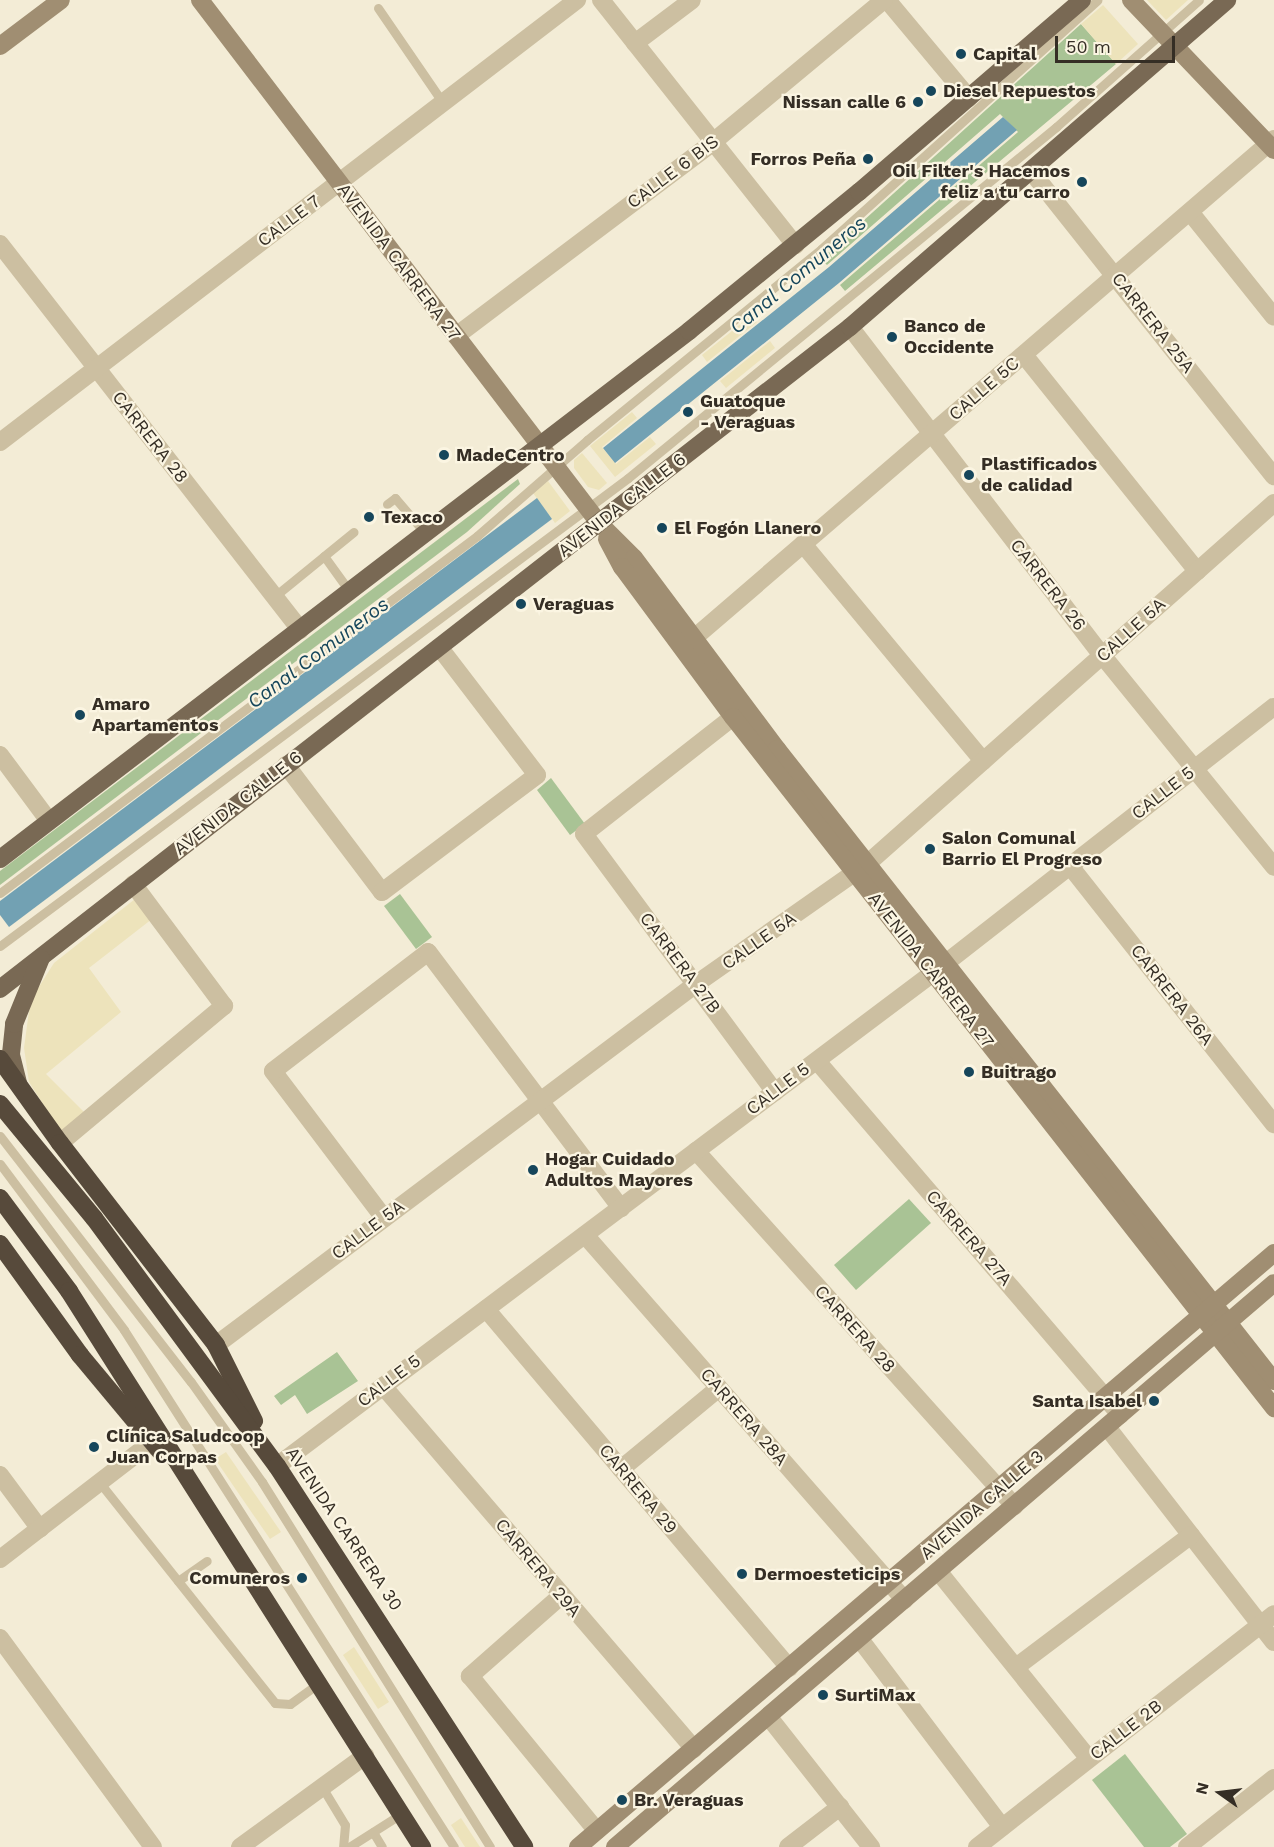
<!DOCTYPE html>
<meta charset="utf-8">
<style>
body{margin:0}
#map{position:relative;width:1274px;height:1847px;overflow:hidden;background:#f3ecd6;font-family:"Work Sans",sans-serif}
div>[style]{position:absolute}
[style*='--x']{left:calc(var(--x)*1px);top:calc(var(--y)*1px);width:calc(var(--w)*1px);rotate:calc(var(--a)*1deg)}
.green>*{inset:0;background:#a9c395}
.plaza>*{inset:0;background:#ede3bb}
.water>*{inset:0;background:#72a1b3}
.lane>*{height:9px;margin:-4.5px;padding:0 4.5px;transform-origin:4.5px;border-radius:4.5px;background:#ccbfa1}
.street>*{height:18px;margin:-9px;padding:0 9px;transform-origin:9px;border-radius:9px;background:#ccbfa1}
.secondary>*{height:18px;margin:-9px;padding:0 9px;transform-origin:9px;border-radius:9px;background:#a08e72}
.primary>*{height:18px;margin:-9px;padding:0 9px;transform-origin:9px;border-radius:9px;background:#796954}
.highway>*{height:18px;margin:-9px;padding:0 9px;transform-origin:9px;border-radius:9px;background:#574a3b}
.dots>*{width:16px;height:16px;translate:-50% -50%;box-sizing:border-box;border:3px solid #fbf5e2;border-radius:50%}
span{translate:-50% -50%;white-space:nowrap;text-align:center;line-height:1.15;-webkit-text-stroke:4.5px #fbf5e2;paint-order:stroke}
.poi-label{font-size:18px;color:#352e25;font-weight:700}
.left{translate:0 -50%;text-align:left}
.right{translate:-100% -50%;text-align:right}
.street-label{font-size:18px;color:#352e25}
.water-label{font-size:20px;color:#16465b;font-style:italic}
.north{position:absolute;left:1190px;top:1763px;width:60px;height:60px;-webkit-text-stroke:4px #fbf5e2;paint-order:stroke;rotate:284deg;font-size:16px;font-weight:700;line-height:24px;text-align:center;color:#352e25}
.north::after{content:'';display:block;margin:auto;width:21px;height:27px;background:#352e25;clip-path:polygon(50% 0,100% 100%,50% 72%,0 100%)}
.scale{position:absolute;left:1055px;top:36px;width:120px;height:27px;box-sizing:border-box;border:3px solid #352e25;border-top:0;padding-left:8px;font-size:18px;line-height:21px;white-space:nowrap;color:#352e25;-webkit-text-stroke:4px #fbf5e2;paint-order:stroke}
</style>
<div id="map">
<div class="green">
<div style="clip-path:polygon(1081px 24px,1116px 64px,845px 291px,840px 285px,1018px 132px,1000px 114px,827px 265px,821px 259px)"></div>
<div style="clip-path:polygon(518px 479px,520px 484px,467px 532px,0 885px,0 871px)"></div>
<div style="clip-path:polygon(551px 778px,585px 824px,570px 835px,537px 790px)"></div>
<div style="clip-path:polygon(400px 894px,432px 937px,416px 949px,384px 906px)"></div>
<div style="clip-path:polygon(909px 1199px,931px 1223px,856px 1290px,834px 1265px)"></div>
<div style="clip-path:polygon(337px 1352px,358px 1381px,307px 1414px,295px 1395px,281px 1405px,274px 1396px)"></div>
<div style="clip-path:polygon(1125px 1754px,1187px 1834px,1170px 1847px,1144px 1847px,1092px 1780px)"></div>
</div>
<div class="plaza">
<div style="clip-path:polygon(1147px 0,1188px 0,1166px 20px)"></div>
<div style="clip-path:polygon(1103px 5px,1138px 44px,1116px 64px,1081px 24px)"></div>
<div style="clip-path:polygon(752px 315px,757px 322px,707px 362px,702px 355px)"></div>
<div style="clip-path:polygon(770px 341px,775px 348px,726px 388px,720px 381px)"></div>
<div style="clip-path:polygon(632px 412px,637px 418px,602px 447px,616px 464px,650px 437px,656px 444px,615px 477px,590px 446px)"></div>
<div style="clip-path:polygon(582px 453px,607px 483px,599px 490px,588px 487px,574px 468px,574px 460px)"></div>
<div style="clip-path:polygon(548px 481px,570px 511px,555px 523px,533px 493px)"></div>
<div style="clip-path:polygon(135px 899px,152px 919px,89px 968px,121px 1012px,46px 1074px,88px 1116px,62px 1134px,29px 1082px,24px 1048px,29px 1011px,35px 993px,54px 963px)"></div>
<div style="clip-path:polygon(226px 1452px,281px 1532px,270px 1539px,215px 1459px)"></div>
<div style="clip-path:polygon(354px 1647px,389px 1702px,378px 1709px,343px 1655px)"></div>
<div style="clip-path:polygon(461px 1818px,480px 1847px,465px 1847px,451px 1825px)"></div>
</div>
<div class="water">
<div style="clip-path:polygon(1003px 117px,1017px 130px,839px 283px,615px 463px,603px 448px,829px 267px)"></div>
<div style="clip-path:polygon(537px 498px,552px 519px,9px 927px,0 915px,0 901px)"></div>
</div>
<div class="lane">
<div style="--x:378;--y:8;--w:115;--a:55.6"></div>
<div style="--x:387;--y:504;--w:10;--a:-37"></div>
<div style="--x:395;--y:498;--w:48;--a:49.3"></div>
<div style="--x:350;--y:592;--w:44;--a:-125.8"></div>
<div style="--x:324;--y:556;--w:38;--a:-39"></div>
<div style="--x:275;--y:596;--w:63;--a:-39.2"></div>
<div style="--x:0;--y:893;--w:596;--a:-36.81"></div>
<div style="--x:477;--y:536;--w:146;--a:-41.1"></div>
<div style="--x:587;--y:440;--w:302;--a:-39.2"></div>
<div style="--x:821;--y:249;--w:372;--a:-42"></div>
<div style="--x:0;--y:946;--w:783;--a:-36.69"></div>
<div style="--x:628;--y:478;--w:554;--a:-39.35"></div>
<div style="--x:1056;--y:127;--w:191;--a:-41.6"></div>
<div style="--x:0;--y:1136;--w:311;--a:52.2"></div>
<div style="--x:191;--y:1382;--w:123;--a:54.6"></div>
<div style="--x:262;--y:1482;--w:430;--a:58"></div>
<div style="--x:0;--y:1164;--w:207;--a:53.2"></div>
<div style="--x:124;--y:1330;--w:613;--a:57.45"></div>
<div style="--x:100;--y:1483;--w:281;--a:51.5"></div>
<div style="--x:275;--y:1703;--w:15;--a:4"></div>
<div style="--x:290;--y:1704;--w:36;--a:-36"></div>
<div style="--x:178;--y:1581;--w:35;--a:-35"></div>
<div style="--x:322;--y:1787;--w:44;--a:58.8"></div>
<div style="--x:345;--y:1825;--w:22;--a:95"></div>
<div style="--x:373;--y:1832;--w:17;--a:59"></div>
<div style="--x:349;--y:1847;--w:62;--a:-32.4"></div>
</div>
<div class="street">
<div style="--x:601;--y:0;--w:313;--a:51.6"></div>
<div style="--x:887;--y:0;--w:128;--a:50.1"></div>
<div style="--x:635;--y:43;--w:71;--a:-37"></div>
<div style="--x:1031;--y:171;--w:390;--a:51.5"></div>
<div style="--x:1190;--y:212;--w:134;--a:51.3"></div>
<div style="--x:0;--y:244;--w:489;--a:52.1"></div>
<div style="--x:850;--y:327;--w:414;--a:52.5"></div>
<div style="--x:1102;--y:655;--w:273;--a:50.9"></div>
<div style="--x:456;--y:336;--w:322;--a:-37"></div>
<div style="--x:713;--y:142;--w:222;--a:-39.7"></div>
<div style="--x:1024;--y:355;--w:277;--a:51.3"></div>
<div style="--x:0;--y:442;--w:727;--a:-37.45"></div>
<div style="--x:803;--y:544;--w:282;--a:50.3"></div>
<div style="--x:694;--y:638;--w:765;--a:-40.71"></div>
<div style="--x:733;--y:717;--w:189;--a:141.9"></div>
<div style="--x:584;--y:834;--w:321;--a:53.5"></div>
<div style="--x:0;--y:755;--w:82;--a:53.4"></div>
<div style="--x:286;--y:765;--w:159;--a:52.9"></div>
<div style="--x:382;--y:892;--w:194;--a:-37"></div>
<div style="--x:537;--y:775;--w:161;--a:-127.4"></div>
<div style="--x:1070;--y:866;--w:329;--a:51.7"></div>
<div style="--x:817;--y:1061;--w:466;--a:49.4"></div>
<div style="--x:60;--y:1143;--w:214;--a:-39.9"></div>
<div style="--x:224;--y:1006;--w:152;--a:-126.7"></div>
<div style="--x:696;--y:1151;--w:477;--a:48.1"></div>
<div style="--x:384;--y:1218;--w:184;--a:-127.1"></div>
<div style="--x:273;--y:1071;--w:195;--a:-37.5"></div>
<div style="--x:428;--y:952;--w:321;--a:53"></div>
<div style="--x:585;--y:1235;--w:485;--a:48.8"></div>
<div style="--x:486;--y:1309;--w:470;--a:49.8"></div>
<div style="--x:216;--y:1345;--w:601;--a:-36.95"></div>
<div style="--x:696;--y:984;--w:209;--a:-35.1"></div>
<div style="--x:867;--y:864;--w:544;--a:-41.57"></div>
<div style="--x:383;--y:1386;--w:478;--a:49.4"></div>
<div style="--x:1107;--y:1427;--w:272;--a:52.2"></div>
<div style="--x:277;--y:1466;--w:821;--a:-36.93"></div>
<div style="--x:933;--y:973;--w:432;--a:-38"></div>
<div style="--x:621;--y:1469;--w:127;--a:-39.6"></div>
<div style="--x:0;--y:1475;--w:67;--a:53.5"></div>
<div style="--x:0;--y:1559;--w:192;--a:-37.6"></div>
<div style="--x:938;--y:1571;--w:241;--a:51.2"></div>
<div style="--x:562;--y:1595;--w:123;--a:138.6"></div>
<div style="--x:470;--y:1676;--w:200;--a:50.7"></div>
<div style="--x:0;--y:1638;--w:259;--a:53.8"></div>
<div style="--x:859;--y:1638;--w:237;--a:52.9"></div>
<div style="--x:1016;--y:1667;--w:219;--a:-37"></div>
<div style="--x:768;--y:1716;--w:167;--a:51.8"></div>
<div style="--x:240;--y:1847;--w:155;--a:-36.1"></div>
<div style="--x:788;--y:1847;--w:66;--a:-37.6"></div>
<div style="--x:977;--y:1847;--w:377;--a:-38.1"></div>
<div style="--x:1187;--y:1847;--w:111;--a:-38.4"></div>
</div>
<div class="secondary">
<div style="--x:200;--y:0;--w:658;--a:52.66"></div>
<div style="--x:599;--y:523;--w:49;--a:45"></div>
<div style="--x:634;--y:558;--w:239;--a:53.2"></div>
<div style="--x:777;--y:749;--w:804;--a:51.82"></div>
<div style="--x:1131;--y:0;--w:207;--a:46.4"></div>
<div style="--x:0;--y:46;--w:76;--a:-37"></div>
<div style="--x:607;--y:539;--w:32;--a:62"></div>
<div style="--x:622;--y:567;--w:187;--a:53.5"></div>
<div style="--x:733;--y:717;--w:878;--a:51.94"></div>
<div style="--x:578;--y:1847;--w:915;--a:-40.48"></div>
<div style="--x:615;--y:1847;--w:867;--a:-40.56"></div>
</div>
<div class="primary">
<div style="--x:0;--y:859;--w:868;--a:-37.46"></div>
<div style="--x:689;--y:331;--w:220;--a:-39.3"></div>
<div style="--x:859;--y:192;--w:294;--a:-40.7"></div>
<div style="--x:0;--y:989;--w:1077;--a:-37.91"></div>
<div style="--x:850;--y:327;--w:499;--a:-40.9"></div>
<div style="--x:18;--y:1083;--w:30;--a:-104"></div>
<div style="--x:11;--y:1054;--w:30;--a:-84"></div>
<div style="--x:14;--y:1024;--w:71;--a:-67.8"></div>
</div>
<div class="highway">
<div style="--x:0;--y:1059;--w:103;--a:54.5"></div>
<div style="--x:60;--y:1143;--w:255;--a:52.3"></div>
<div style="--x:216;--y:1345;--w:85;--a:63.4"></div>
<div style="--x:0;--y:1104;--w:148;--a:50.5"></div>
<div style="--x:94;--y:1218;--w:308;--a:53.6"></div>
<div style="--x:277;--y:1466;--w:454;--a:57"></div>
<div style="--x:0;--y:1198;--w:116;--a:53.4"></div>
<div style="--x:69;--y:1291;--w:659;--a:57.59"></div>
<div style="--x:0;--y:1244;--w:137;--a:54.2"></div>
<div style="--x:80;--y:1355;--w:125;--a:50.2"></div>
</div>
<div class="dots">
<div style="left:961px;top:54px;background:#16465b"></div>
<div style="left:931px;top:91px;background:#16465b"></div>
<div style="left:918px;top:102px;background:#16465b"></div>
<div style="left:868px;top:159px;background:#16465b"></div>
<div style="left:1082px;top:182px;background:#16465b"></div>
<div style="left:892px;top:337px;background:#16465b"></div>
<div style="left:688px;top:412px;background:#16465b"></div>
<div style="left:444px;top:455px;background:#16465b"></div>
<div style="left:969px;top:475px;background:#16465b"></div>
<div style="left:369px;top:517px;background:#16465b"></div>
<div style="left:662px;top:528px;background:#16465b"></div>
<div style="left:521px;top:604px;background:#16465b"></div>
<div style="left:80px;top:715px;background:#16465b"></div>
<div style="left:930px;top:849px;background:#16465b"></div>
<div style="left:969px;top:1072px;background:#16465b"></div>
<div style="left:533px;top:1170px;background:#16465b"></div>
<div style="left:1154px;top:1401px;background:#16465b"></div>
<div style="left:94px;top:1447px;background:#16465b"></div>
<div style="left:742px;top:1574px;background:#16465b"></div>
<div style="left:302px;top:1578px;background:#16465b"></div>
<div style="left:823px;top:1695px;background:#16465b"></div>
<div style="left:622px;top:1800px;background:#16465b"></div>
</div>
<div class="poi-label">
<span class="left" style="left:973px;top:54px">Capital</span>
<span class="left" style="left:943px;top:91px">Diesel Repuestos</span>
<span class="right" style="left:906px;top:102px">Nissan calle 6</span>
<span class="right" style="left:856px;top:159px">Forros Peña</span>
<span class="right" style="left:1070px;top:182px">Oil Filter's Hacemos<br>feliz a tu carro</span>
<span class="left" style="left:904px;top:337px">Banco de<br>Occidente</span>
<span class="left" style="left:700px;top:412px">Guatoque<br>- Veraguas</span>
<span class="left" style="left:456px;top:455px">MadeCentro</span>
<span class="left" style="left:981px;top:475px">Plastificados<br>de calidad</span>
<span class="left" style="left:381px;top:517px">Texaco</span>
<span class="left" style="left:674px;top:528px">El Fogón Llanero</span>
<span class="left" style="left:533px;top:604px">Veraguas</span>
<span class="left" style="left:92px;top:715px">Amaro<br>Apartamentos</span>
<span class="left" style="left:942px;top:849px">Salon Comunal<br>Barrio El Progreso</span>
<span class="left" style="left:981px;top:1072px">Buitrago</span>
<span class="left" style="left:545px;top:1170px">Hogar Cuidado<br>Adultos Mayores</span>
<span class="right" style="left:1142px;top:1401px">Santa Isabel</span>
<span class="left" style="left:106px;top:1447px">Clínica Saludcoop<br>Juan Corpas</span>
<span class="left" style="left:754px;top:1574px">Dermoesteticips</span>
<span class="right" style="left:290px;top:1578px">Comuneros</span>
<span class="left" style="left:835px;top:1695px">SurtiMax</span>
<span class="left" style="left:634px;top:1800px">Br. Veraguas</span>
</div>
<div class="street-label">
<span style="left:673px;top:172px;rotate:-37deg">CALLE 6 BIS</span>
<span style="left:289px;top:221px;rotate:-37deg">CALLE 7</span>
<span style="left:399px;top:262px;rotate:53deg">AVENIDA CARRERA 27</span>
<span style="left:1153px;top:323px;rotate:52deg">CARRERA 25A</span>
<span style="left:984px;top:389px;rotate:-41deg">CALLE 5C</span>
<span style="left:150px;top:437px;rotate:52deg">CARRERA 28</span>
<span style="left:622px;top:505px;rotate:-38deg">AVENIDA CALLE 6</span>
<span style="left:1048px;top:585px;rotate:52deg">CARRERA 26</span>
<span style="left:1131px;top:630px;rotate:-42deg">CALLE 5A</span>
<span style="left:1163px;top:793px;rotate:-38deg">CALLE 5</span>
<span style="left:238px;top:803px;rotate:-38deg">AVENIDA CALLE 6</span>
<span style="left:759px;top:941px;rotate:-35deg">CALLE 5A</span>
<span style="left:680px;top:963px;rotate:53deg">CARRERA 27B</span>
<span style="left:931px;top:970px;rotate:52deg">AVENIDA CARRERA 27</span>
<span style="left:1172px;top:995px;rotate:52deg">CARRERA 26A</span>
<span style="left:778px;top:1089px;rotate:-37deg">CALLE 5</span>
<span style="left:368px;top:1230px;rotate:-37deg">CALLE 5A</span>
<span style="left:969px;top:1238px;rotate:49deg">CARRERA 27A</span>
<span style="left:855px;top:1329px;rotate:48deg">CARRERA 28</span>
<span style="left:389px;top:1381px;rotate:-37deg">CALLE 5</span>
<span style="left:744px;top:1417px;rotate:49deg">CARRERA 28A</span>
<span style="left:638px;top:1489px;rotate:50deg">CARRERA 29</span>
<span style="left:982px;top:1505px;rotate:-41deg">AVENIDA CALLE 3</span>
<span style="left:344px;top:1529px;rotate:56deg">AVENIDA CARRERA 30</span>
<span style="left:538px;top:1568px;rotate:50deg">CARRERA 29A</span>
<span style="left:1126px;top:1730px;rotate:-38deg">CALLE 2B</span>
</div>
<div class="water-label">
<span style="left:798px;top:275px;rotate:-40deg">Canal Comuneros</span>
<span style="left:318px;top:653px;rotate:-37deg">Canal Comuneros</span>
</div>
<div class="north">N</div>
<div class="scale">50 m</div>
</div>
